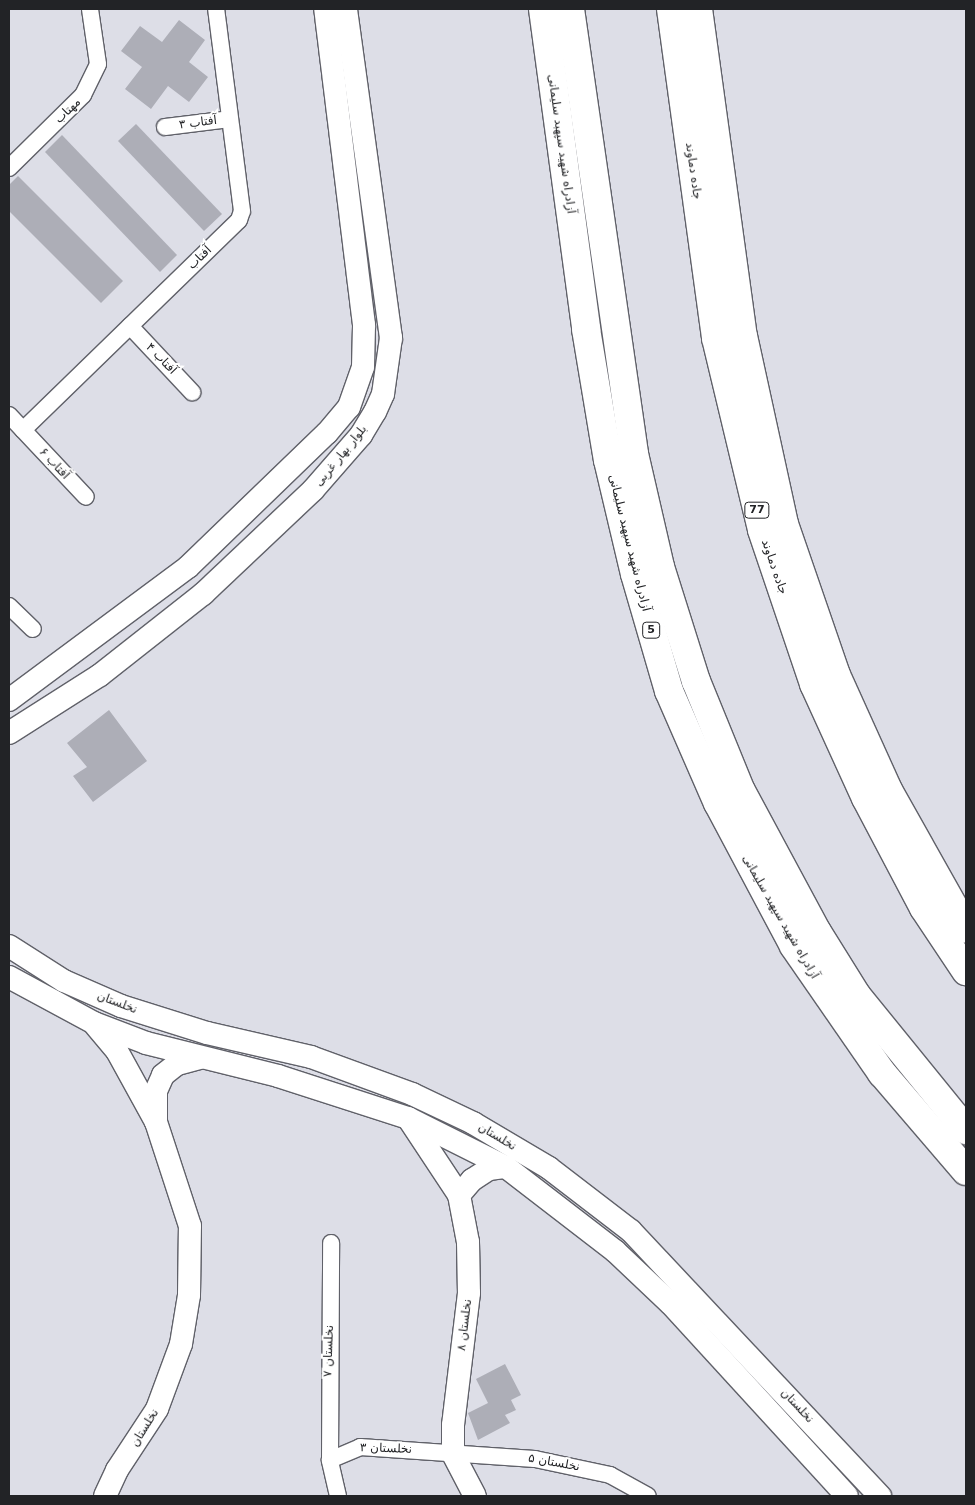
<!DOCTYPE html>
<meta charset="utf-8">
<style>
body{margin:0}
#map{position:relative;width:975px;height:1505px;overflow:hidden;background:#dddee7;font-family:"DejaVu Sans","Noto Sans Arabic",sans-serif}
div>[style]{position:absolute}
[style*='--x']{left:calc(var(--x)*1px);top:calc(var(--y)*1px);width:calc(var(--w)*1px);rotate:calc(var(--a)*1deg)}
.building>*{inset:0;background:#adaeb7}
.roads{filter:drop-shadow(1px 0 #606169) drop-shadow(-1px 0 #606169) drop-shadow(0 1px #606169) drop-shadow(0 -1px #606169)}
.street>*{height:16px;margin:-8px;padding:0 8px;transform-origin:8px;border-radius:8px;background:#fff}
.secondary>*{height:22px;margin:-11px;padding:0 11px;transform-origin:11px;border-radius:11px;background:#fff}
.highway>*{height:28px;margin:-14px;padding:0 14px;transform-origin:14px;border-radius:14px;background:#fff}
span{translate:-50% -50%;white-space:nowrap;text-align:center;line-height:1.15;-webkit-text-stroke:4px #fff;paint-order:stroke}
.shield-label span{padding:1px 4px;background:#fff;border:1px solid;border-radius:4px;-webkit-text-stroke-width:0}
.shield-label{font-size:11px;color:#222326;font-weight:700}
.street-label{font-size:12px;color:#222326}
.frame{position:absolute;inset:0;border:10px solid #222326;pointer-events:none}
</style>
<div id="map">
<div class="building">
<div style="clip-path:polygon(179px 20px,205px 40px,189px 62px,208px 77px,189px 102px,168px 86px,151px 109px,125px 89px,142px 67px,121px 51px,140px 26px,162px 42px)"></div>
<div style="clip-path:polygon(136px 124px,222px 214px,204px 231px,118px 141px)"></div>
<div style="clip-path:polygon(62px 135px,177px 255px,160px 272px,45px 152px)"></div>
<div style="clip-path:polygon(18px 176px,123px 281px,101px 303px,9px 211px,9px 185px)"></div>
<div style="clip-path:polygon(109px 710px,147px 761px,93px 802px,73px 776px,87px 767px,67px 743px)"></div>
<div style="clip-path:polygon(505px 1364px,521px 1395px,511px 1400px,516px 1410px,505px 1415px,510px 1423px,478px 1440px,468px 1413px,488px 1403px,476px 1379px)"></div>
</div>
<div class="roads">
<div class="street">
<div style="--x:165;--y:127;--w:65;--a:-7"></div>
<div style="--x:9;--y:168;--w:104;--a:-44.6"></div>
<div style="--x:83;--y:95;--w:34;--a:-64"></div>
<div style="--x:98;--y:64;--w:56;--a:-98.3"></div>
<div style="--x:130;--y:326;--w:91;--a:46.8"></div>
<div style="--x:9;--y:415;--w:112;--a:46.8"></div>
<div style="--x:23;--y:430;--w:301;--a:-44.2"></div>
<div style="--x:239;--y:220;--w:9;--a:-72"></div>
<div style="--x:242;--y:211;--w:204;--a:-97.3"></div>
<div style="--x:9;--y:606;--w:33;--a:44"></div>
<div style="--x:330;--y:1460;--w:217;--a:-89.7"></div>
<div style="--x:338;--y:1496;--w:37;--a:-103"></div>
<div style="--x:330;--y:1460;--w:33;--a:-23"></div>
<div style="--x:360;--y:1447;--w:175;--a:3.9"></div>
<div style="--x:535;--y:1459;--w:77;--a:12"></div>
<div style="--x:610;--y:1475;--w:43;--a:28.9"></div>
</div>
<div class="secondary">
<div style="--x:9;--y:700;--w:223;--a:-36.6"></div>
<div style="--x:188;--y:567;--w:193;--a:-44"></div>
<div style="--x:327;--y:433;--w:34;--a:-50"></div>
<div style="--x:349;--y:407;--w:42;--a:-70.7"></div>
<div style="--x:363;--y:367;--w:42;--a:-88.6"></div>
<div style="--x:364;--y:325;--w:318;--a:-97"></div>
<div style="--x:9;--y:733;--w:108;--a:-32.5"></div>
<div style="--x:100;--y:675;--w:131;--a:-38.2"></div>
<div style="--x:203;--y:594;--w:151;--a:-43.4"></div>
<div style="--x:313;--y:490;--w:73;--a:-48.9"></div>
<div style="--x:361;--y:435;--w:27;--a:-59"></div>
<div style="--x:375;--y:412;--w:20;--a:-66"></div>
<div style="--x:383;--y:394;--w:57;--a:-81.9"></div>
<div style="--x:391;--y:338;--w:332;--a:-97.8"></div>
<div style="--x:9;--y:946;--w:65;--a:32.5"></div>
<div style="--x:64;--y:981;--w:62;--a:23.7"></div>
<div style="--x:121;--y:1006;--w:90;--a:17.4"></div>
<div style="--x:207;--y:1033;--w:107;--a:13"></div>
<div style="--x:311;--y:1057;--w:108;--a:20.1"></div>
<div style="--x:412;--y:1094;--w:68;--a:25.4"></div>
<div style="--x:473;--y:1123;--w:88;--a:30.6"></div>
<div style="--x:549;--y:1168;--w:103;--a:37.5"></div>
<div style="--x:631;--y:1231;--w:364;--a:46.8"></div>
<div style="--x:9;--y:977;--w:97;--a:28.4"></div>
<div style="--x:94;--y:1023;--w:56;--a:21"></div>
<div style="--x:146;--y:1043;--w:136;--a:14"></div>
<div style="--x:278;--y:1076;--w:137;--a:17.9"></div>
<div style="--x:408;--y:1118;--w:110;--a:26.6"></div>
<div style="--x:506;--y:1167;--w:138;--a:37.6"></div>
<div style="--x:615;--y:1251;--w:77;--a:43.4"></div>
<div style="--x:671;--y:1304;--w:260;--a:47.5"></div>
<div style="--x:96;--y:1026;--w:33;--a:50"></div>
<div style="--x:117;--y:1051;--w:81;--a:61.2"></div>
<div style="--x:156;--y:1122;--w:31;--a:-90"></div>
<div style="--x:156;--y:1091;--w:17;--a:-66"></div>
<div style="--x:163;--y:1075;--w:18;--a:-38"></div>
<div style="--x:177;--y:1064;--w:24;--a:-15"></div>
<div style="--x:410;--y:1121;--w:89;--a:56.5"></div>
<div style="--x:459;--y:1195;--w:48;--a:79.2"></div>
<div style="--x:468;--y:1242;--w:51;--a:88.9"></div>
<div style="--x:469;--y:1293;--w:133;--a:96.9"></div>
<div style="--x:453;--y:1425;--w:29;--a:90"></div>
<div style="--x:453;--y:1454;--w:47;--a:62.4"></div>
<div style="--x:459;--y:1195;--w:20;--a:-49"></div>
<div style="--x:472;--y:1180;--w:20;--a:-33"></div>
<div style="--x:489;--y:1169;--w:17;--a:-7"></div>
<div style="--x:105;--y:1496;--w:29;--a:-65"></div>
<div style="--x:117;--y:1470;--w:73;--a:-56.7"></div>
<div style="--x:157;--y:1409;--w:69;--a:-69.7"></div>
<div style="--x:181;--y:1344;--w:50;--a:-80.7"></div>
<div style="--x:189;--y:1295;--w:69;--a:-89.2"></div>
<div style="--x:190;--y:1226;--w:109;--a:-108.1"></div>
</div>
<div class="highway">
<div style="--x:543;--y:9;--w:323;--a:82.3"></div>
<div style="--x:586;--y:329;--w:133;--a:80.5"></div>
<div style="--x:608;--y:460;--w:117;--a:76.7"></div>
<div style="--x:635;--y:574;--w:122;--a:73.8"></div>
<div style="--x:669;--y:691;--w:122;--a:66.4"></div>
<div style="--x:718;--y:803;--w:162;--a:62"></div>
<div style="--x:794;--y:946;--w:155;--a:55.3"></div>
<div style="--x:882;--y:1073;--w:129;--a:49.4"></div>
<div style="--x:570;--y:9;--w:450;--a:81.8"></div>
<div style="--x:634;--y:454;--w:116;--a:77"></div>
<div style="--x:660;--y:567;--w:120;--a:72.5"></div>
<div style="--x:696;--y:681;--w:119;--a:67.8"></div>
<div style="--x:741;--y:791;--w:160;--a:61.7"></div>
<div style="--x:817;--y:932;--w:75;--a:58"></div>
<div style="--x:857;--y:996;--w:173;--a:50.9"></div>
<div style="--x:671;--y:9;--w:332;--a:82.2"></div>
<div style="--x:716;--y:338;--w:197;--a:76.5"></div>
<div style="--x:762;--y:530;--w:163;--a:71.3"></div>
<div style="--x:814;--y:684;--w:125;--a:65.5"></div>
<div style="--x:866;--y:798;--w:124;--a:62.2"></div>
<div style="--x:924;--y:908;--w:76;--a:56.3"></div>
<div style="--x:698;--y:9;--w:330;--a:82.2"></div>
<div style="--x:743;--y:336;--w:192;--a:77.7"></div>
<div style="--x:784;--y:524;--w:160;--a:71"></div>
<div style="--x:836;--y:675;--w:126;--a:65.7"></div>
<div style="--x:888;--y:790;--w:159;--a:60.7"></div>
</div>
</div>
<div class="shield-label">
<span style="left:757px;top:510px">77</span>
<span style="left:651px;top:630px">5</span>
</div>
<div class="street-label">
<span style="left:68px;top:111px;rotate:-44deg">مهتاب</span>
<span style="left:198px;top:123px;rotate:-7deg">آفتاب ۳</span>
<span style="left:561px;top:144px;rotate:82deg">آزادراه شهید سپهبد سلیمانی</span>
<span style="left:693px;top:171px;rotate:82deg">جاده دماوند</span>
<span style="left:200px;top:258px;rotate:-44deg">آفتاب</span>
<span style="left:161px;top:359px;rotate:46deg">آفتاب ۴</span>
<span style="left:341px;top:456px;rotate:-51deg">بلوار بهار غربی</span>
<span style="left:54px;top:464px;rotate:47deg">آفتاب ۶</span>
<span style="left:629px;top:543px;rotate:76deg">آزادراه شهید سپهبد سلیمانی</span>
<span style="left:774px;top:567px;rotate:71deg">جاده دماوند</span>
<span style="left:780px;top:917px;rotate:60deg">آزادراه شهید سپهبد سلیمانی</span>
<span style="left:117px;top:1003px;rotate:21deg">نخلستان</span>
<span style="left:497px;top:1137px;rotate:31deg">نخلستان</span>
<span style="left:465px;top:1325px;rotate:-83deg">نخلستان ۸</span>
<span style="left:329px;top:1351px;rotate:-88deg">نخلستان ۷</span>
<span style="left:797px;top:1406px;rotate:47deg">نخلستان</span>
<span style="left:145px;top:1428px;rotate:-58deg">نخلستان</span>
<span style="left:386px;top:1449px;rotate:2deg">نخلستان ۳</span>
<span style="left:554px;top:1463px;rotate:10deg">نخلستان ۵</span>
</div>
<div class="frame"></div>
</div>
